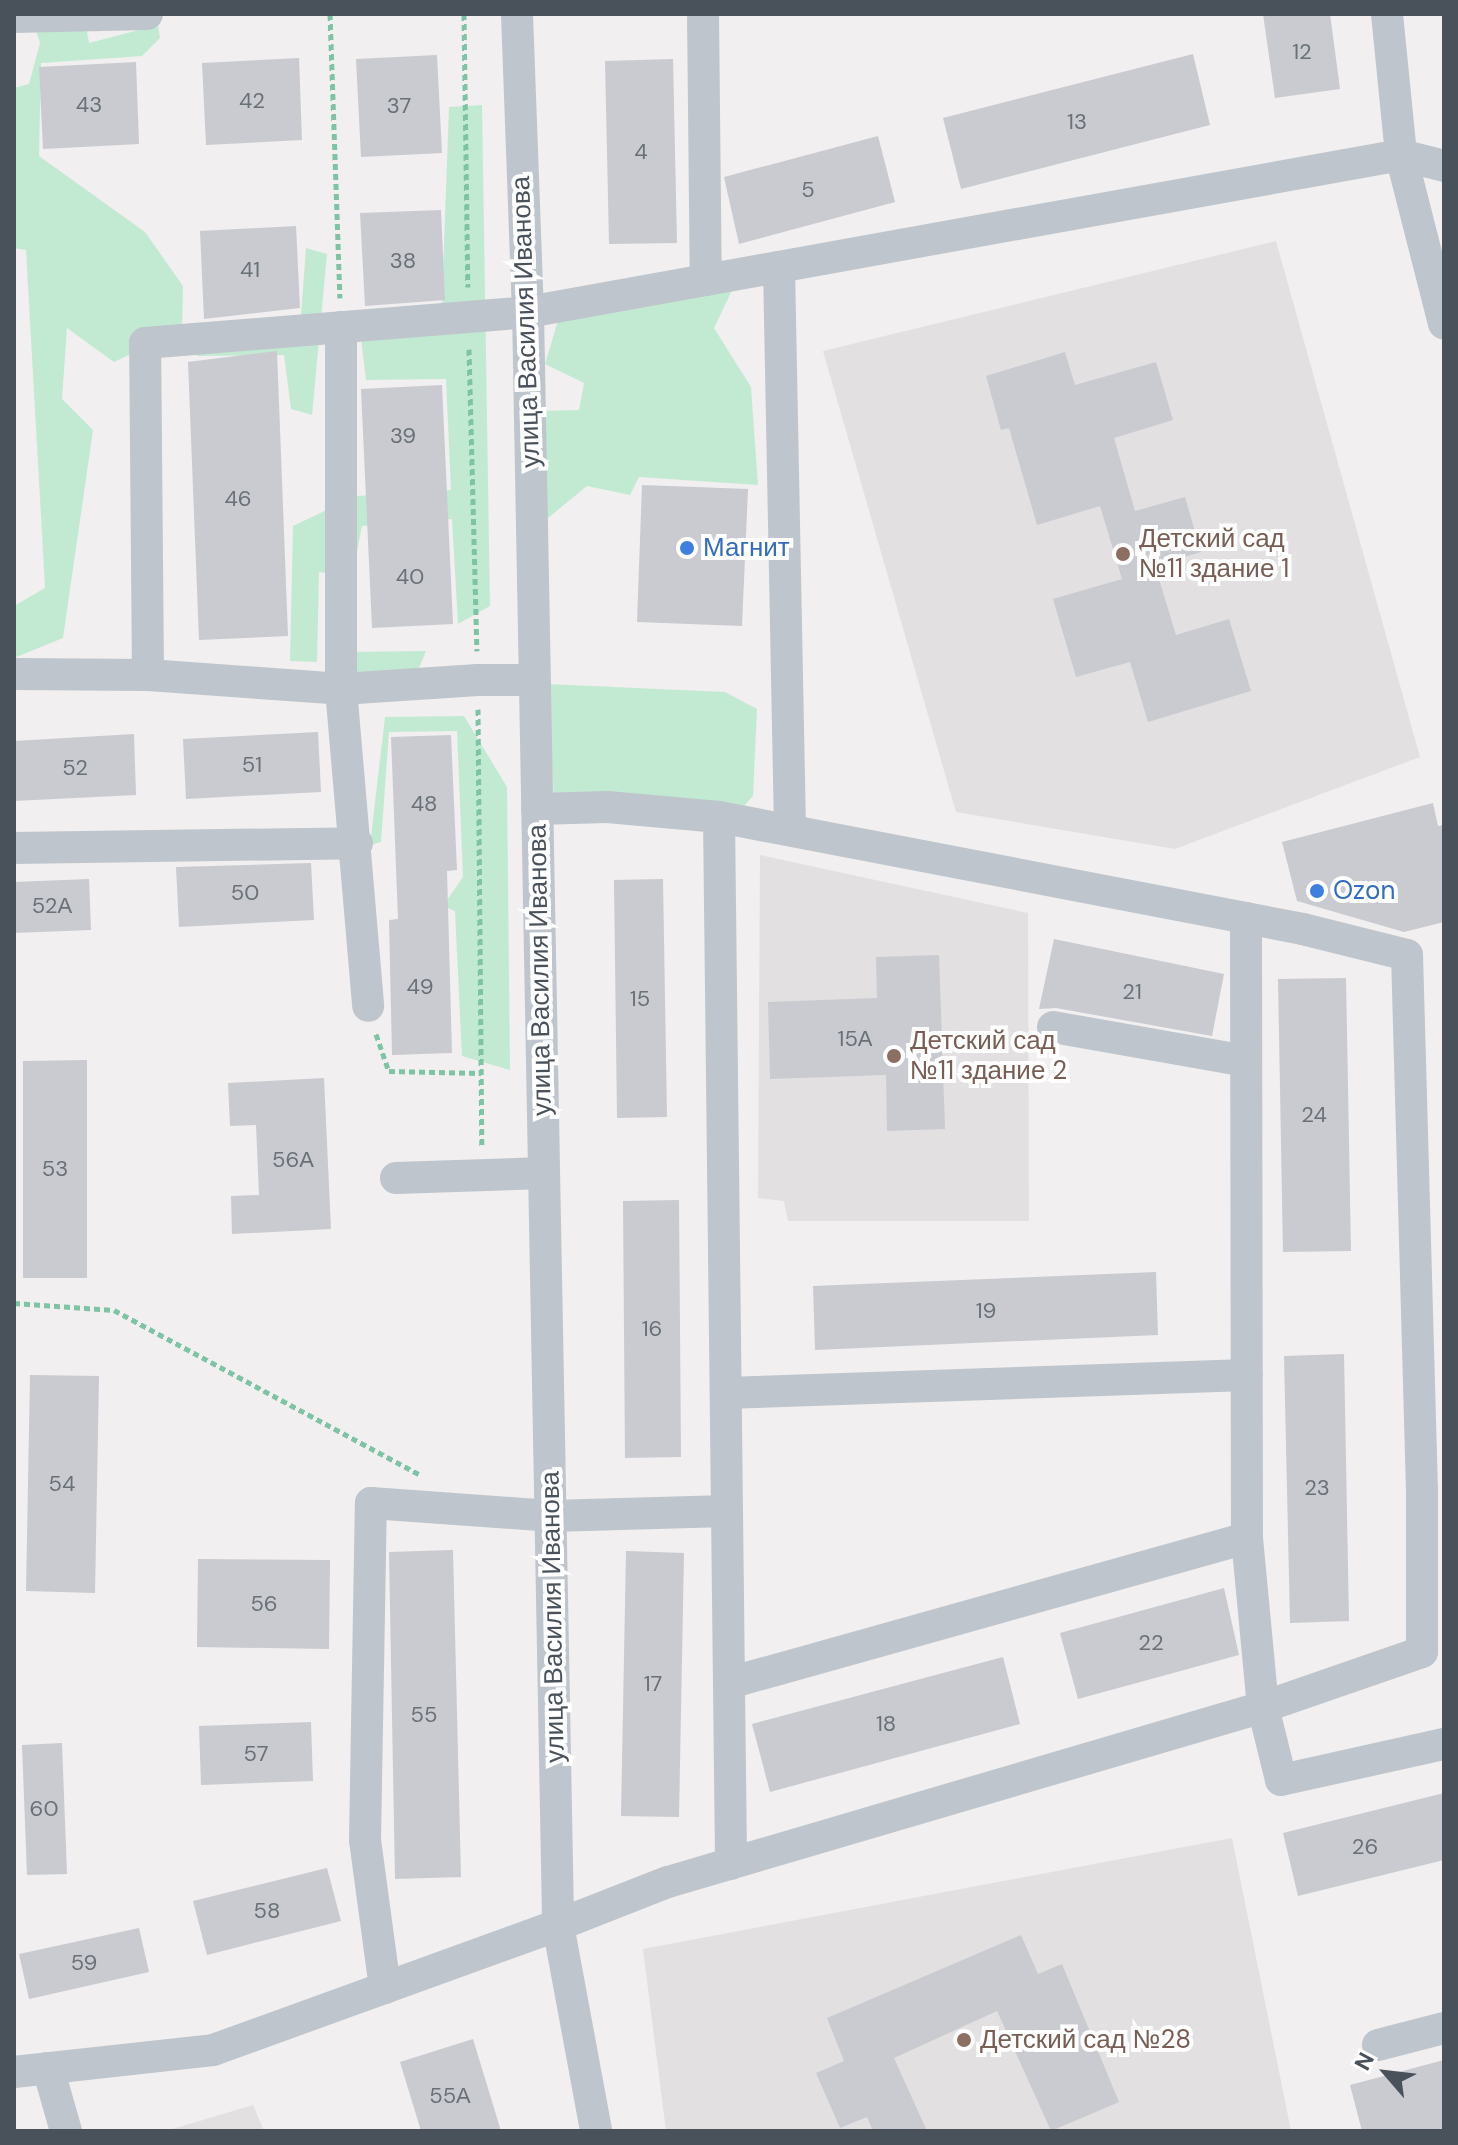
<!DOCTYPE html>
<meta charset="utf-8">
<style>
body{margin:0}
#map{position:relative;width:1458px;height:2145px;overflow:hidden;background:#f1efef;font-family:"DM Sans",sans-serif}
div>[style]{position:absolute}
[style*='--x']{left:calc(var(--x)*1px);top:calc(var(--y)*1px);width:calc(var(--w)*1px);rotate:calc(var(--a)*1deg)}
.education>*{inset:0;background:#e2e0e0}
.green>*{inset:0;background:#c2ead3}
.building>*{inset:0;background:#c9cbd1}
.path>*{height:5px;margin-top:-2.5px;transform-origin:0;background:repeating-linear-gradient(90deg,#7ec4a4 0 6px,transparent 0 10px)}
.minor>*{height:32px;margin:-16px;padding:0 16px;transform-origin:16px;border-radius:16px;background:#bfc5cc}
.dots>*{width:22px;height:22px;translate:-50% -50%;box-sizing:border-box;border:4px solid #fff;border-radius:50%}
span{translate:-50% -50%;white-space:nowrap;text-align:center;line-height:1.15;-webkit-text-stroke:8px #fff;paint-order:stroke}
.number-label{font-size:22px;color:#697078}
.number-label span{-webkit-text-stroke-width:0}
.street-label{font-size:26px;color:#49515a}
.education-label{font-size:26px;color:#785e54}
.left{translate:0 -50%;text-align:left}
.shop-label{font-size:26px;color:#366cbe}
.frame{position:absolute;inset:0;border:16px solid #49515a;pointer-events:none}
.north{position:absolute;left:1346px;top:2033px;width:80px;height:80px;-webkit-text-stroke:6px #fff;paint-order:stroke;rotate:298deg;font-size:22px;font-weight:700;line-height:32px;text-align:center;color:#49515a}
.north::after{content:'';display:block;margin:auto;width:28px;height:36px;background:#49515a;clip-path:polygon(50% 0,100% 100%,50% 72%,0 100%)}
</style>
<div id="map">
<div class="education">
<div style="clip-path:polygon(1276px 241px,1420px 757px,1175px 849px,956px 812px,823px 351px)"></div>
<div style="clip-path:polygon(760px 855px,1028px 913px,1029px 1221px,788px 1221px,784px 1201px,758px 1198px)"></div>
<div style="clip-path:polygon(1232px 1838px,1291px 2131px,666px 2131px,643px 1949px)"></div>
<div style="clip-path:polygon(253px 2105px,264px 2131px,166px 2131px)"></div>
</div>
<div class="green">
<div style="clip-path:polygon(31px 14px,84px 14px,89px 43px,158px 25px,160px 38px,142px 56px,41px 63px,39px 156px,145px 232px,183px 286px,182px 330px,114px 362px,67px 328px,62px 399px,93px 430px,63px 638px,14px 658px,14px 606px,45px 588px,26px 250px,14px 248px,14px 88px,29px 84px,40px 43px)"></div>
<div style="clip-path:polygon(482px 105px,490px 606px,458px 624px,452px 519px,362px 526px,352px 577px,319px 572px,317px 662px,290px 661px,293px 526px,356px 496px,451px 490px,446px 379px,366px 380px,361px 338px,441px 327px,449px 107px)"></div>
<div style="clip-path:polygon(306px 248px,327px 254px,312px 415px,291px 409px,284px 355px,197px 356px,199px 323px,301px 315px)"></div>
<div style="clip-path:polygon(736px 282px,714px 328px,751px 387px,758px 485px,639px 477px,630px 495px,587px 486px,537px 527px,541px 411px,579px 410px,584px 383px,545px 364px,560px 314px)"></div>
<div style="clip-path:polygon(426px 651px,417px 673px,350px 681px,351px 652px)"></div>
<div style="clip-path:polygon(547px 684px,725px 692px,757px 709px,753px 796px,743px 807px,554px 797px)"></div>
<div style="clip-path:polygon(464px 716px,507px 787px,510px 1070px,462px 1056px,455px 911px,443px 906px,463px 877px,457px 731px,389px 732px,381px 842px,370px 845px,385px 717px)"></div>
</div>
<div class="building">
<div style="clip-path:polygon(1263px 14px,1330px 14px,1340px 89px,1275px 98px)"></div>
<div style="clip-path:polygon(1193px 54px,1210px 125px,961px 189px,943px 118px)"></div>
<div style="clip-path:polygon(437px 55px,442px 153px,361px 157px,356px 59px)"></div>
<div style="clip-path:polygon(299px 58px,302px 140px,206px 145px,202px 63px)"></div>
<div style="clip-path:polygon(673px 59px,677px 243px,609px 244px,605px 61px)"></div>
<div style="clip-path:polygon(136px 62px,139px 144px,43px 149px,39px 67px)"></div>
<div style="clip-path:polygon(878px 136px,895px 202px,739px 244px,724px 177px)"></div>
<div style="clip-path:polygon(441px 210px,445px 300px,365px 306px,360px 213px)"></div>
<div style="clip-path:polygon(296px 226px,300px 308px,204px 319px,200px 231px)"></div>
<div style="clip-path:polygon(277px 351px,288px 636px,199px 640px,188px 362px)"></div>
<div style="clip-path:polygon(1065px 352px,1075px 385px,1156px 362px,1173px 420px,1114px 438px,1135px 511px,1185px 497px,1201px 552px,1155px 566px,1176px 635px,1229px 619px,1251px 691px,1148px 722px,1130px 662px,1076px 677px,1053px 599px,1122px 579px,1100px 506px,1037px 525px,1009px 428px,1001px 430px,986px 376px)"></div>
<div style="clip-path:polygon(442px 385px,453px 624px,372px 628px,361px 389px)"></div>
<div style="clip-path:polygon(642px 485px,748px 489px,742px 626px,637px 622px)"></div>
<div style="clip-path:polygon(318px 732px,321px 792px,186px 799px,183px 739px)"></div>
<div style="clip-path:polygon(134px 734px,136px 795px,14px 801px,14px 741px)"></div>
<div style="clip-path:polygon(451px 735px,457px 870px,447px 871px,452px 1053px,392px 1055px,389px 920px,398px 919px,391px 737px)"></div>
<div style="clip-path:polygon(1433px 803px,1438px 826px,1444px 825px,1444px 922px,1404px 932px,1297px 901px,1282px 842px)"></div>
<div style="clip-path:polygon(311px 863px,314px 920px,179px 927px,176px 867px)"></div>
<div style="clip-path:polygon(89px 879px,91px 930px,14px 933px,14px 882px)"></div>
<div style="clip-path:polygon(663px 879px,667px 1117px,617px 1118px,614px 880px)"></div>
<div style="clip-path:polygon(1054px 939px,1224px 974px,1212px 1036px,1056px 1008px,1039px 1009px)"></div>
<div style="clip-path:polygon(939px 955px,945px 1129px,887px 1131px,886px 1075px,770px 1079px,768px 1002px,877px 998px,876px 957px)"></div>
<div style="clip-path:polygon(1346px 978px,1351px 1251px,1283px 1252px,1278px 979px)"></div>
<div style="clip-path:polygon(87px 1060px,87px 1278px,23px 1278px,23px 1061px)"></div>
<div style="clip-path:polygon(324px 1078px,331px 1229px,232px 1234px,231px 1196px,259px 1195px,256px 1125px,230px 1126px,228px 1083px)"></div>
<div style="clip-path:polygon(679px 1200px,681px 1457px,625px 1458px,623px 1201px)"></div>
<div style="clip-path:polygon(1156px 1272px,1158px 1335px,815px 1350px,813px 1286px)"></div>
<div style="clip-path:polygon(1344px 1354px,1349px 1621px,1290px 1623px,1284px 1356px)"></div>
<div style="clip-path:polygon(30px 1375px,99px 1376px,95px 1593px,26px 1591px)"></div>
<div style="clip-path:polygon(453px 1550px,461px 1877px,395px 1879px,389px 1552px)"></div>
<div style="clip-path:polygon(626px 1551px,684px 1553px,679px 1817px,621px 1816px)"></div>
<div style="clip-path:polygon(198px 1559px,330px 1560px,329px 1649px,197px 1647px)"></div>
<div style="clip-path:polygon(1224px 1588px,1239px 1655px,1078px 1699px,1060px 1633px)"></div>
<div style="clip-path:polygon(1003px 1657px,1020px 1724px,770px 1792px,752px 1724px)"></div>
<div style="clip-path:polygon(311px 1722px,313px 1781px,201px 1785px,199px 1726px)"></div>
<div style="clip-path:polygon(62px 1743px,67px 1874px,27px 1875px,22px 1745px)"></div>
<div style="clip-path:polygon(1444px 1793px,1444px 1860px,1298px 1896px,1283px 1833px)"></div>
<div style="clip-path:polygon(327px 1868px,341px 1921px,207px 1955px,193px 1901px)"></div>
<div style="clip-path:polygon(139px 1928px,149px 1972px,29px 1999px,19px 1954px)"></div>
<div style="clip-path:polygon(1021px 1935px,1038px 1974px,1062px 1964px,1119px 2102px,1051px 2131px,997px 2011px,894px 2058px,927px 2131px,873px 2131px,867px 2117px,840px 2128px,816px 2073px,844px 2061px,827px 2018px)"></div>
<div style="clip-path:polygon(473px 2039px,501px 2131px,421px 2131px,400px 2062px)"></div>
<div style="clip-path:polygon(1444px 2060px,1444px 2131px,1362px 2131px,1350px 2085px)"></div>
</div>
<div class="path">
<div style="--x:330;--y:14;--w:284;--a:88"></div>
<div style="--x:464;--y:14;--w:273;--a:89.2"></div>
<div style="--x:469;--y:349;--w:302;--a:88.5"></div>
<div style="--x:478;--y:709;--w:438;--a:89.5"></div>
<div style="--x:376;--y:1034;--w:39;--a:71"></div>
<div style="--x:389;--y:1071;--w:92;--a:1.2"></div>
<div style="--x:14;--y:1303;--w:100;--a:4"></div>
<div style="--x:114;--y:1310;--w:346;--a:28.3"></div>
</div>
<div class="minor">
<div style="--x:517;--y:14;--w:298;--a:87.9"></div>
<div style="--x:528;--y:312;--w:1613;--a:88.93"></div>
<div style="--x:558;--y:1925;--w:209;--a:79.5"></div>
<div style="--x:703;--y:14;--w:266;--a:89.4"></div>
<div style="--x:1387;--y:14;--w:142;--a:84.3"></div>
<div style="--x:1401;--y:155;--w:174;--a:75.7"></div>
<div style="--x:14;--y:17;--w:133;--a:-1.3"></div>
<div style="--x:779;--y:267;--w:563;--a:88.88"></div>
<div style="--x:341;--y:327;--w:362;--a:90"></div>
<div style="--x:341;--y:689;--w:318;--a:85.1"></div>
<div style="--x:14;--y:674;--w:134;--a:0.4"></div>
<div style="--x:148;--y:675;--w:194;--a:4.1"></div>
<div style="--x:341;--y:689;--w:137;--a:-3.8"></div>
<div style="--x:478;--y:680;--w:56;--a:0"></div>
<div style="--x:148;--y:675;--w:332;--a:-90.5"></div>
<div style="--x:145;--y:343;--w:384;--a:-4.6"></div>
<div style="--x:528;--y:312;--w:887;--a:-10.2"></div>
<div style="--x:1401;--y:155;--w:44;--a:14.3"></div>
<div style="--x:719;--y:817;--w:1047;--a:89.34"></div>
<div style="--x:14;--y:848;--w:343;--a:-0.8"></div>
<div style="--x:1246;--y:918;--w:620;--a:89.91"></div>
<div style="--x:1247;--y:1538;--w:170;--a:84.6"></div>
<div style="--x:1263;--y:1707;--w:75;--a:76.1"></div>
<div style="--x:1281;--y:1780;--w:167;--a:-12.5"></div>
<div style="--x:1053;--y:1027;--w:196;--a:10"></div>
<div style="--x:396;--y:1178;--w:148;--a:-1.9"></div>
<div style="--x:726;--y:1393;--w:521;--a:-1.98"></div>
<div style="--x:729;--y:1683;--w:538;--a:-15.64"></div>
<div style="--x:385;--y:1988;--w:149;--a:-97.7"></div>
<div style="--x:365;--y:1840;--w:337;--a:-89"></div>
<div style="--x:371;--y:1503;--w:180;--a:4.1"></div>
<div style="--x:551;--y:1516;--w:176;--a:-1.6"></div>
<div style="--x:1378;--y:2045;--w:68;--a:-14.4"></div>
<div style="--x:48;--y:2068;--w:66;--a:74.1"></div>
<div style="--x:14;--y:2072;--w:200;--a:-6.3"></div>
<div style="--x:213;--y:2050;--w:367;--a:-19.9"></div>
<div style="--x:558;--y:1925;--w:118;--a:-21.4"></div>
<div style="--x:668;--y:1882;--w:620;--a:-16.39"></div>
<div style="--x:1263;--y:1707;--w:168;--a:-19.1"></div>
<div style="--x:1422;--y:1652;--w:161;--a:-90"></div>
<div style="--x:1422;--y:1491;--w:536;--a:-91.6"></div>
<div style="--x:1407;--y:955;--w:107;--a:-166"></div>
<div style="--x:1303;--y:929;--w:595;--a:-169.14"></div>
<div style="--x:719;--y:817;--w:112;--a:-174.9"></div>
<div style="--x:607;--y:807;--w:70;--a:178.4"></div>
</div>
<div class="dots">
<div style="left:687px;top:548px;background:#3f7fe0"></div>
<div style="left:1123px;top:554px;background:#8d6e63"></div>
<div style="left:1317px;top:891px;background:#3f7fe0"></div>
<div style="left:894px;top:1056px;background:#8d6e63"></div>
<div style="left:964px;top:2040px;background:#8d6e63"></div>
</div>
<div class="number-label">
<span style="left:1302px;top:52px">12</span>
<span style="left:252px;top:101px">42</span>
<span style="left:89px;top:105px">43</span>
<span style="left:399px;top:106px">37</span>
<span style="left:1077px;top:122px">13</span>
<span style="left:641px;top:152px">4</span>
<span style="left:808px;top:190px">5</span>
<span style="left:403px;top:261px">38</span>
<span style="left:250px;top:270px">41</span>
<span style="left:403px;top:436px">39</span>
<span style="left:238px;top:499px">46</span>
<span style="left:410px;top:577px">40</span>
<span style="left:252px;top:765px">51</span>
<span style="left:75px;top:768px">52</span>
<span style="left:424px;top:804px">48</span>
<span style="left:245px;top:893px">50</span>
<span style="left:52px;top:906px">52А</span>
<span style="left:420px;top:987px">49</span>
<span style="left:1132px;top:992px">21</span>
<span style="left:640px;top:999px">15</span>
<span style="left:855px;top:1039px">15А</span>
<span style="left:1314px;top:1115px">24</span>
<span style="left:293px;top:1160px">56А</span>
<span style="left:55px;top:1169px">53</span>
<span style="left:986px;top:1311px">19</span>
<span style="left:652px;top:1329px">16</span>
<span style="left:62px;top:1484px">54</span>
<span style="left:1317px;top:1488px">23</span>
<span style="left:264px;top:1604px">56</span>
<span style="left:1151px;top:1643px">22</span>
<span style="left:653px;top:1684px">17</span>
<span style="left:424px;top:1715px">55</span>
<span style="left:886px;top:1724px">18</span>
<span style="left:256px;top:1754px">57</span>
<span style="left:44px;top:1809px">60</span>
<span style="left:1365px;top:1847px">26</span>
<span style="left:267px;top:1911px">58</span>
<span style="left:84px;top:1963px">59</span>
<span style="left:450px;top:2096px">55А</span>
</div>
<div class="street-label">
<span style="left:526px;top:322px;rotate:-92deg">улица Василия Иванова</span>
<span style="left:540px;top:970px;rotate:-91deg">улица Василия Иванова</span>
<span style="left:553px;top:1617px;rotate:-91deg">улица Василия Иванова</span>
</div>
<div class="education-label">
<span class="left" style="left:1139px;top:554px">Детский сад<br>№11 здание 1</span>
<span class="left" style="left:910px;top:1056px">Детский сад<br>№11 здание 2</span>
<span class="left" style="left:980px;top:2040px">Детский сад №28</span>
</div>
<div class="shop-label">
<span class="left" style="left:703px;top:548px">Магнит</span>
<span class="left" style="left:1333px;top:891px">Ozon</span>
</div>
<div class="frame"></div>
<div class="north">N</div>
</div>
